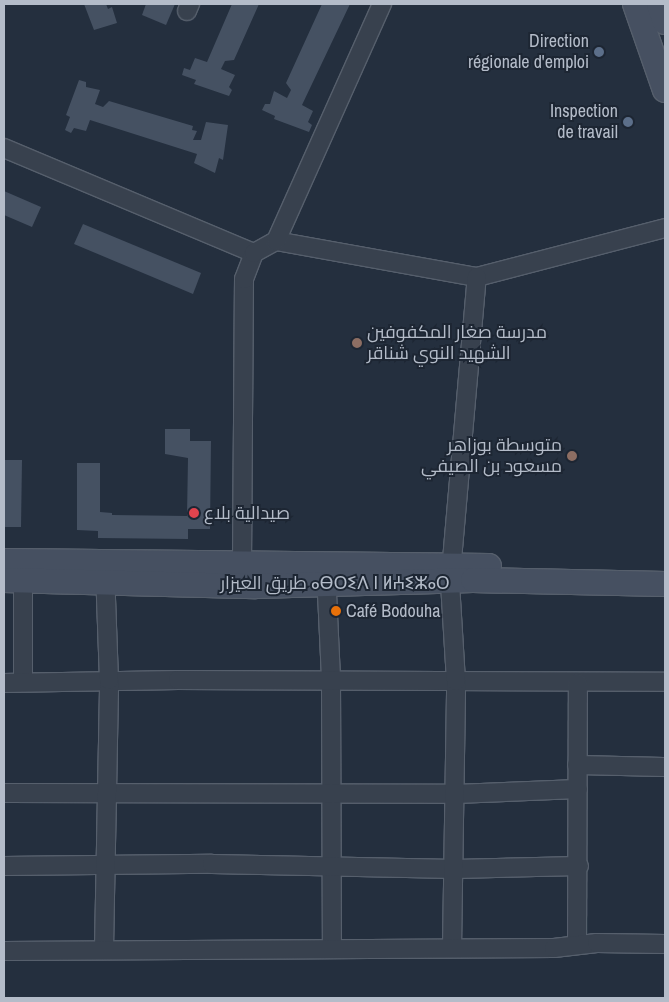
<!DOCTYPE html>
<meta charset="utf-8">
<style>
body{margin:0}
#map{position:relative;width:669px;height:1002px;overflow:hidden;background:#242f3e;font-family:"Archivo Narrow",Cairo,"Noto Sans Tifinagh",sans-serif}
div>[style]{position:absolute}
[style*='--x']{left:calc(var(--x)*1px);top:calc(var(--y)*1px);width:calc(var(--w)*1px);rotate:calc(var(--a)*1deg)}
.building>*{inset:0;background:#455162}
.roads{filter:drop-shadow(1px 0 #565f6c) drop-shadow(-1px 0 #565f6c) drop-shadow(0 1px #565f6c) drop-shadow(0 -1px #565f6c)}
.street>*{height:18px;margin:-9px;padding:0 9px;transform-origin:9px;border-radius:9px;background:#38414e}
.secondary>*{height:24px;margin:-12px;padding:0 12px;transform-origin:12px;border-radius:12px;background:#465061}
.dots>*{width:14px;height:14px;translate:-50% -50%;box-sizing:border-box;border:2px solid #1d2633;border-radius:50%}
span{translate:-50% -50%;white-space:nowrap;text-align:center;line-height:1.15;-webkit-text-stroke:4px #1d2633;paint-order:stroke}
.poi-label{font-size:18px;color:#b4bcc9}
.right{translate:-100% -50%;text-align:right}
.left{translate:0 -50%;text-align:left}
.street-label{font-size:18px;color:#b4bcc9}
.frame{position:absolute;inset:0;border:5px solid #b4bcc9;pointer-events:none}
</style>
<div id="map">
<div class="building">
<div style="clip-path:polygon(84px 4px,106px 4px,108px 9px,112px 7px,117px 23px,94px 30px)"></div>
<div style="clip-path:polygon(146px 4px,175px 4px,166px 25px,142px 15px)"></div>
<div style="clip-path:polygon(232px 4px,259px 4px,234px 60px,225px 61px,221px 69px,235px 75px,229px 87px,232px 90px,229px 96px,194px 84px,196px 80px,182px 75px,184px 68px,190px 70px,195px 58px,207px 62px)"></div>
<div style="clip-path:polygon(322px 4px,350px 4px,302px 105px,313px 111px,308px 122px,312px 125px,309px 132px,274px 119px,275px 116px,262px 110px,265px 104px,270px 104px,274px 91px,287px 98px,291px 90px,286px 83px)"></div>
<div style="clip-path:polygon(79px 80px,86px 82px,86px 87px,100px 90px,95px 104px,103px 107px,109px 101px,193px 126px,192px 130px,197px 131px,193px 140px,201px 140px,206px 122px,228px 125px,223px 160px,219px 158px,215px 173px,194px 163px,197px 154px,90px 120px,86px 131px,74px 128px,71px 133px,65px 130px,70px 117px,66px 115px)"></div>
<div style="clip-path:polygon(4px 191px,41px 207px,32px 227px,4px 215px)"></div>
<div style="clip-path:polygon(83px 224px,201px 273px,193px 294px,74px 244px)"></div>
<div style="clip-path:polygon(165px 429px,190px 429px,190px 441px,211px 441px,210px 529px,188px 529px,188px 539px,98px 538px,98px 531px,77px 530px,77px 463px,100px 463px,100px 512px,112px 513px,112px 515px,187px 516px,188px 458px,165px 454px)"></div>
<div style="clip-path:polygon(4px 460px,22px 460px,21px 527px,4px 527px)"></div>
</div>
<div class="roads">
<div class="street">
<div style="--x:187;--y:11;--w:8;--a:-67"></div>
<div style="--x:4;--y:148;--w:271;--a:22.8"></div>
<div style="--x:276;--y:241;--w:204;--a:10.2"></div>
<div style="--x:477;--y:277;--w:194;--a:-14.6"></div>
<div style="--x:242;--y:564;--w:285;--a:-89.6"></div>
<div style="--x:244;--y:279;--w:28;--a:-69"></div>
<div style="--x:254;--y:253;--w:25;--a:-29"></div>
<div style="--x:276;--y:241;--w:260;--a:-65.9"></div>
<div style="--x:326;--y:572;--w:108;--a:87.3"></div>
<div style="--x:331;--y:680;--w:269;--a:89.8"></div>
<div style="--x:23;--y:580;--w:102;--a:90"></div>
<div style="--x:4;--y:683;--w:174;--a:-1"></div>
<div style="--x:178;--y:680;--w:487;--a:0.2"></div>
<div style="--x:577;--y:765;--w:88;--a:1.3"></div>
<div style="--x:4;--y:793;--w:451;--a:0.1"></div>
<div style="--x:455;--y:794;--w:123;--a:-2.3"></div>
<div style="--x:4;--y:866;--w:208;--a:-0.6"></div>
<div style="--x:212;--y:864;--w:243;--a:1.2"></div>
<div style="--x:455;--y:869;--w:124;--a:-1.4"></div>
<div style="--x:577;--y:945;--w:262;--a:-89.8"></div>
<div style="--x:452;--y:948;--w:267;--a:-89.1"></div>
<div style="--x:456;--y:681;--w:98;--a:-93.5"></div>
<div style="--x:450;--y:583;--w:307;--a:-85"></div>
<div style="--x:104;--y:949;--w:269;--a:-88.9"></div>
<div style="--x:109;--y:680;--w:108;--a:-92.1"></div>
<div style="--x:4;--y:951;--w:550;--a:-0.31"></div>
<div style="--x:554;--y:948;--w:43;--a:-6.6"></div>
<div style="--x:597;--y:943;--w:68;--a:0.8"></div>
</div>
<div class="secondary">
<div style="--x:635;--y:4;--w:91;--a:70.8"></div>
<div style="--x:659;--y:4;--w:19;--a:72"></div>
<div style="--x:4;--y:561;--w:485;--a:0.6"></div>
<div style="--x:4;--y:580;--w:252;--a:1.4"></div>
<div style="--x:256;--y:586;--w:217;--a:-1.6"></div>
<div style="--x:473;--y:580;--w:192;--a:1.2"></div>
</div>
</div>
<div class="dots">
<div style="left:599px;top:52px;background:#5c6f8a"></div>
<div style="left:628px;top:122px;background:#5c6f8a"></div>
<div style="left:357px;top:343px;background:#8d6e63"></div>
<div style="left:572px;top:456px;background:#8d6e63"></div>
<div style="left:194px;top:513px;background:#e0444e"></div>
<div style="left:336px;top:611px;background:#e8710a"></div>
</div>
<div class="poi-label">
<span class="right" style="left:589px;top:52px">Direction<br>régionale d'emploi</span>
<span class="right" style="left:618px;top:122px">Inspection<br>de travail</span>
<span class="left" style="left:367px;top:343px">مدرسة صغار المكفوفين<br>الشهيد النوي شناقر</span>
<span class="right" style="left:562px;top:456px">متوسطة بوزاهر<br>مسعود بن الصيفي</span>
<span class="left" style="left:204px;top:513px">صيدالية بلاع</span>
<span class="left" style="left:346px;top:611px">Café Bodouha</span>
</div>
<div class="street-label">
<span style="left:335px;top:583px">طريق العيزار ⴰⴱⵔⵉⴷ ⵏ ⵍⵄⵉⵣⴰⵔ</span>
</div>
<div class="frame"></div>
</div>
